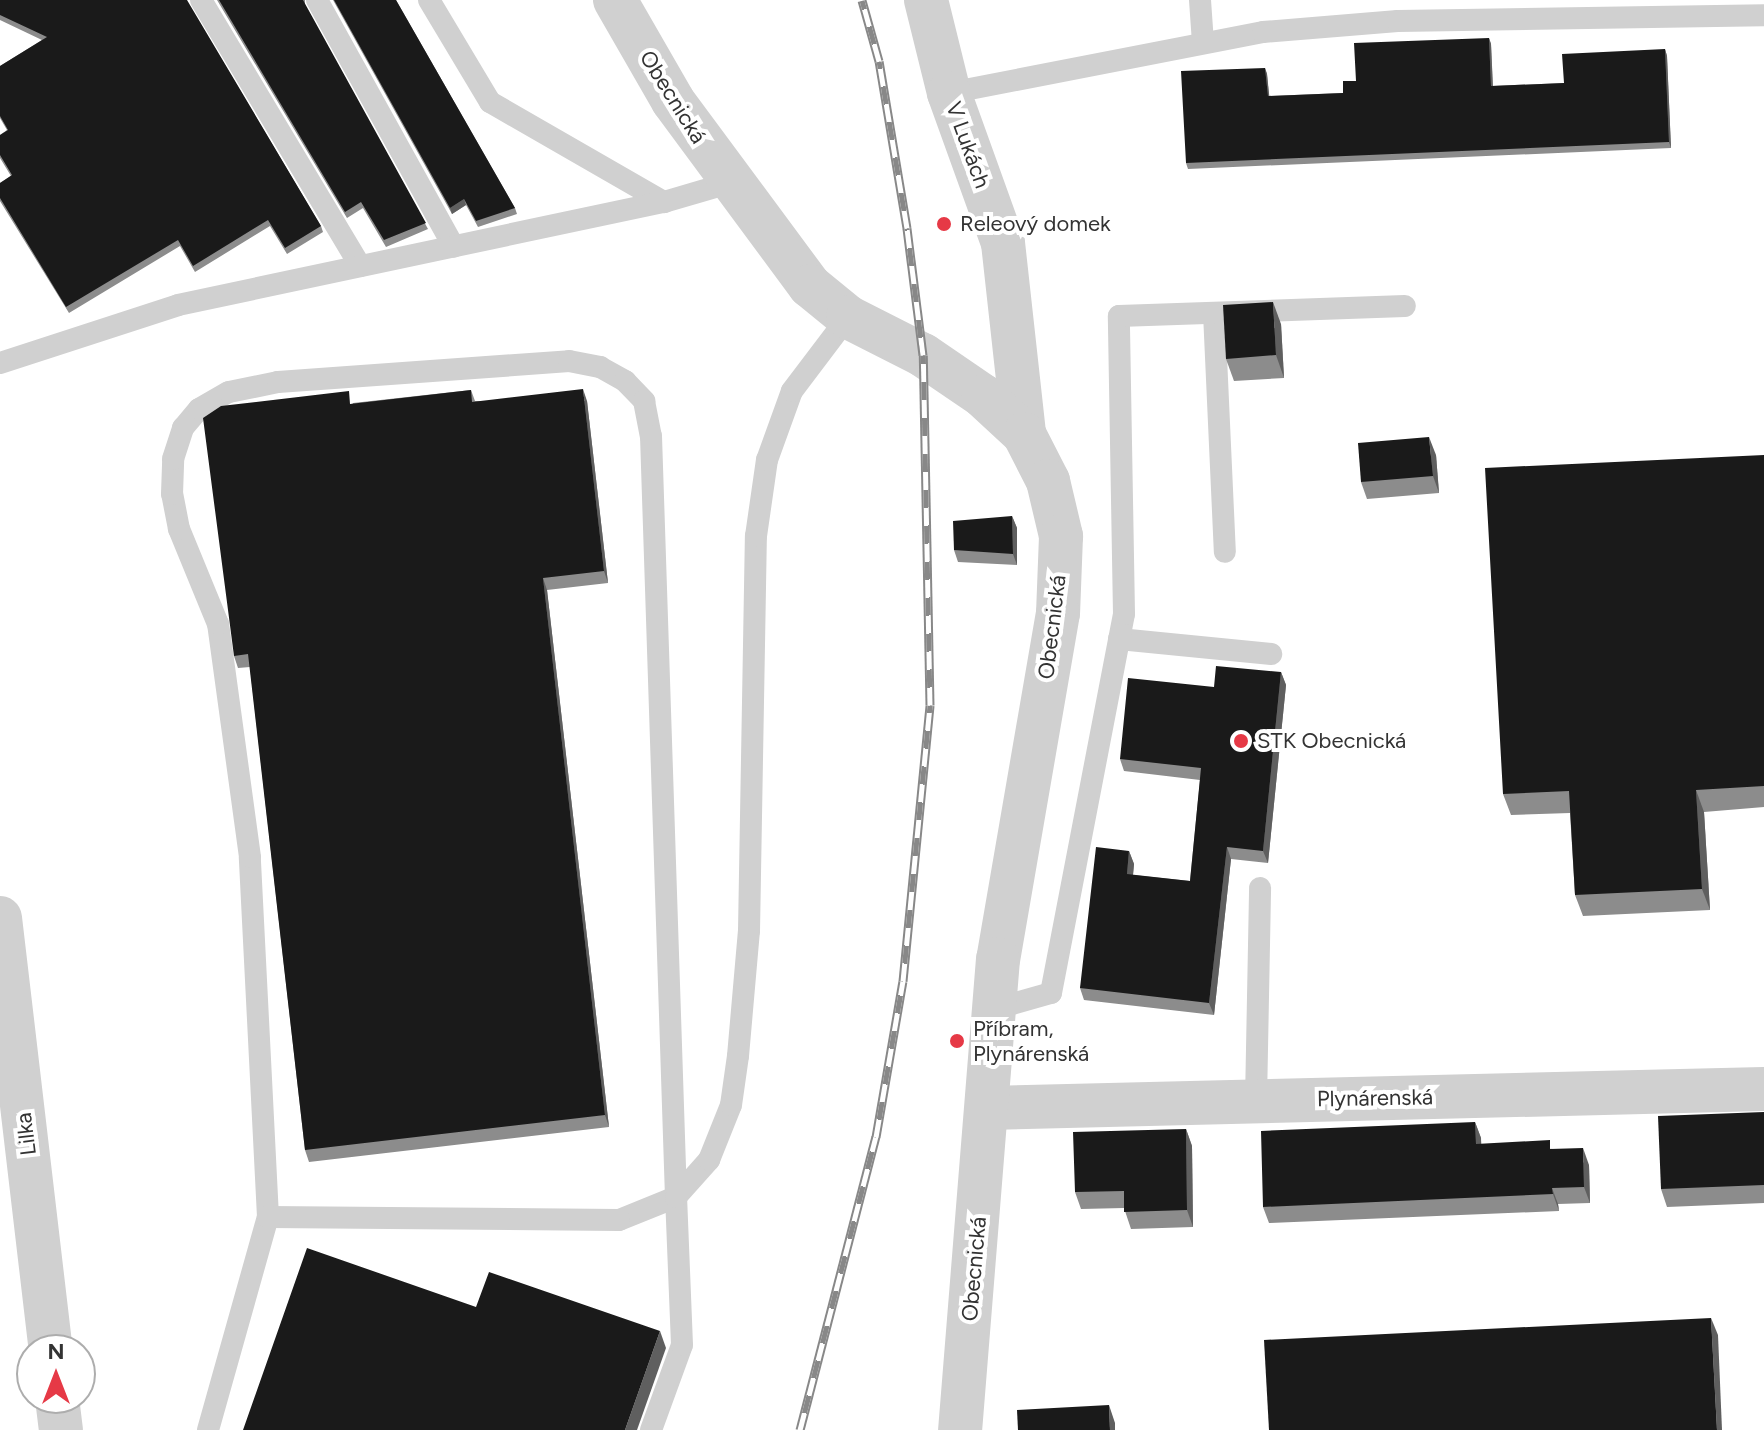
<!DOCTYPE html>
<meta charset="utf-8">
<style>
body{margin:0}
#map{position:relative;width:1764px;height:1430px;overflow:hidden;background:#fff;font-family:Figtree,sans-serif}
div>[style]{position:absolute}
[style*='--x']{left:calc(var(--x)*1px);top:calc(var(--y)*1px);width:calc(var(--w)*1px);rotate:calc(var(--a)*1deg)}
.service>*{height:22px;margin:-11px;padding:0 11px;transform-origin:11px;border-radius:11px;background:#d0d0d0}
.minor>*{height:44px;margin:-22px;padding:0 22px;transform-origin:22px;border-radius:22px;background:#d0d0d0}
.tertiary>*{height:44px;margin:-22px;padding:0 22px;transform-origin:22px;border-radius:22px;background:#d0d0d0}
.rail>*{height:9px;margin-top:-4.5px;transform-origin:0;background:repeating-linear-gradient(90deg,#fff 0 18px,#888 0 36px);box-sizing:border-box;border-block:2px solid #888}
.wall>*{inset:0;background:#8c8c8c}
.shaded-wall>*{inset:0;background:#5f5f5f}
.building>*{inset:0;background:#1a1a1a}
.dots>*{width:22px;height:22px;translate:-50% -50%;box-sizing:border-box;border:4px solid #fff;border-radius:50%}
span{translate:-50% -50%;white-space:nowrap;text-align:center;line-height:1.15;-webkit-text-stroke:8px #fff;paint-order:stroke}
.street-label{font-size:22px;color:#333}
.poi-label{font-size:22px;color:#333}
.left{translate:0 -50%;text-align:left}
.north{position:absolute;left:16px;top:1334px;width:80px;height:80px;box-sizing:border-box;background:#fff;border:2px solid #adadad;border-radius:50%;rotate:0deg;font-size:22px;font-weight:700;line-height:32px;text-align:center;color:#333}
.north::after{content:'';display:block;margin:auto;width:28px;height:36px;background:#e63946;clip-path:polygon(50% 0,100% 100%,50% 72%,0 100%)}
</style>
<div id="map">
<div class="service">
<div style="--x:201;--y:0;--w:310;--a:59.1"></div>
<div style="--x:317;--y:0;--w:282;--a:61"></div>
<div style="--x:429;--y:0;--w:119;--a:59.1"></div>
<div style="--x:490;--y:102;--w:201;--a:29.9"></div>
<div style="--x:1200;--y:0;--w:43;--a:86"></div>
<div style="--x:949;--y:93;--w:320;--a:-11"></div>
<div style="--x:1263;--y:32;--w:135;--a:-4.7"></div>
<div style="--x:1398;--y:21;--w:366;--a:-0.9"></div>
<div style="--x:1214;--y:313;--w:239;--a:87.4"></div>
<div style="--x:0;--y:363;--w:187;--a:-18"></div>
<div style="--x:178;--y:305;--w:497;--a:-12"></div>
<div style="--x:664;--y:202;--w:68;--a:-16.3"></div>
<div style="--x:1119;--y:639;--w:153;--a:5.6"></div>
<div style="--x:994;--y:1009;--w:59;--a:-15.7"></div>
<div style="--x:1051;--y:993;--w:386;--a:-79.1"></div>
<div style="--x:1124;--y:614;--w:298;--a:-91"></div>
<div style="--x:1119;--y:316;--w:286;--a:-2"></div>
<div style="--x:1256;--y:1101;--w:213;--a:-88.9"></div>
<div style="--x:208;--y:1430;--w:221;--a:-74.3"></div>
<div style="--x:268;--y:1217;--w:360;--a:-92.9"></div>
<div style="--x:250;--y:857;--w:235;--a:-97.8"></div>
<div style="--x:218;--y:624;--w:103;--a:-112.3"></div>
<div style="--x:179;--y:529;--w:36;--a:-101"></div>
<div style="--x:172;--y:494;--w:35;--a:-88"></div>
<div style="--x:173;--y:459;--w:33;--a:-72"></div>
<div style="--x:183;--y:428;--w:25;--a:-50"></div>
<div style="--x:199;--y:409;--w:34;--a:-30"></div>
<div style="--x:229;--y:392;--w:50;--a:-11.5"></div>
<div style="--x:278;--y:382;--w:292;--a:-4.1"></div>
<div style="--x:569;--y:361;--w:32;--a:11"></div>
<div style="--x:600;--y:367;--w:29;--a:29"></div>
<div style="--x:625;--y:381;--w:28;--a:46"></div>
<div style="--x:644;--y:401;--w:36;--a:79"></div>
<div style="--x:651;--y:436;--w:761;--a:88.12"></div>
<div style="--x:676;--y:1197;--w:61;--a:158"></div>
<div style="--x:619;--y:1220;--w:351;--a:-179.5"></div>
<div style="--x:651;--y:1430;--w:90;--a:-70"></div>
<div style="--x:682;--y:1345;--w:148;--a:-92.3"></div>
<div style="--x:676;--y:1197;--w:50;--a:-48.3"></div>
<div style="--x:709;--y:1160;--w:59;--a:-68.2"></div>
<div style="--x:731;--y:1105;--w:49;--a:-81.9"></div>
<div style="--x:738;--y:1056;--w:125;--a:-85"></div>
<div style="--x:749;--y:931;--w:395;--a:-89"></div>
<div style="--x:756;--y:536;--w:77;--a:-81.8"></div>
<div style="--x:767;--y:460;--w:73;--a:-70.1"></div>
<div style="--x:792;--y:391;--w:93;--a:-52.9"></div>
</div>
<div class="minor">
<div style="--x:926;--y:0;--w:96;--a:76.1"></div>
<div style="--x:949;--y:93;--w:159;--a:70.2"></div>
<div style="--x:1003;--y:243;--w:192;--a:83.7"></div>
<div style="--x:0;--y:918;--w:435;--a:83.3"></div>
<div style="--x:987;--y:1108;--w:777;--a:-1.4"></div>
<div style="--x:57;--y:1398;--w:32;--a:83"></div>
</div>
<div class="tertiary">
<div style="--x:615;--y:0;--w:116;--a:60.1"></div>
<div style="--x:673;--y:101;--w:230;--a:53.5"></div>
<div style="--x:810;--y:286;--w:49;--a:39.2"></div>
<div style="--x:848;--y:317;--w:84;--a:26.9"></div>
<div style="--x:923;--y:355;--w:73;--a:34.3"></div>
<div style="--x:983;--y:396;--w:56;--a:42.8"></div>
<div style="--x:1024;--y:434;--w:53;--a:62.9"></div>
<div style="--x:1048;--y:481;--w:57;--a:76.7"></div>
<div style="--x:1061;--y:536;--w:77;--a:92.2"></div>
<div style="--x:1058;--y:613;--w:351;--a:99.8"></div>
<div style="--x:998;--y:959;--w:473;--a:94.6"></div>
</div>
<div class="rail">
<div style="--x:800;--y:1430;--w:303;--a:-75.5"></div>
<div style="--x:876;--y:1137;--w:158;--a:-80.2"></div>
<div style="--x:903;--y:981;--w:277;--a:-84.4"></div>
<div style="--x:930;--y:705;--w:350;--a:-91.1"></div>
<div style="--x:923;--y:355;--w:128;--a:-97.2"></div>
<div style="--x:907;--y:228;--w:169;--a:-99.5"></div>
<div style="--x:879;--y:61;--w:63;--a:-105.6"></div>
</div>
<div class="wall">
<div style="clip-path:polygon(0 0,189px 5px,321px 226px,323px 232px,287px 254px,270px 226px,195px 272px,180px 246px,69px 313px,0 201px,0 183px,11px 176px,0 158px,0 135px,7px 130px,0 118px,0 66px,42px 40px,0 20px)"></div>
<div style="clip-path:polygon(217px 0,305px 0,305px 5px,428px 229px,386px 247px,363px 208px,347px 218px)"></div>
<div style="clip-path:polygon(333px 0,396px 0,515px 208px,517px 214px,478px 227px,466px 205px,452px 214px)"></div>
<div style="clip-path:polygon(1489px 38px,1491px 44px,1493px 86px,1564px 83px,1665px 49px,1667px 56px,1671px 148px,1188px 169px,1186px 163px,1265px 68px,1267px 74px,1269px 96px,1343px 93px,1356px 81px)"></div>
<div style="clip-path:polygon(1281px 324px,1284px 378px,1234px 381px,1226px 359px)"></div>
<div style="clip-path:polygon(471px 390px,475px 401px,587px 401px,608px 583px,547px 590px,609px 1127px,309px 1162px,305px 1150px,250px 667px,238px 668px,234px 656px,353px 403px)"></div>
<div style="clip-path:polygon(1436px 455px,1439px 493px,1367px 499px,1361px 482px)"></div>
<div style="clip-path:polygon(1764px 455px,1764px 807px,1704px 812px,1710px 910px,1583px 916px,1575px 895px,1570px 813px,1511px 815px,1503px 794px)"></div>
<div style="clip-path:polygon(1012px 516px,1017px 528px,1017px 565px,958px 562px,954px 550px)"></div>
<div style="clip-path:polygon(1281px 672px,1286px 685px,1268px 863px,1231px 859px,1214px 1015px,1084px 1000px,1080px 988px,1129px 851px,1134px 864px,1133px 875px,1190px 881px,1200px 780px,1124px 771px,1120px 759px,1214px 687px)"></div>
<div style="clip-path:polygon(1764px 1112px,1764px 1203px,1667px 1207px,1661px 1189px)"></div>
<div style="clip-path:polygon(1475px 1122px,1481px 1138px,1481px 1144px,1553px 1149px,1589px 1165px,1590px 1203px,1558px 1204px,1559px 1211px,1269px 1223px,1263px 1207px)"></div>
<div style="clip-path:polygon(1186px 1129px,1192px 1146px,1193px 1227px,1131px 1229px,1124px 1208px,1081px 1209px,1075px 1192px)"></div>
</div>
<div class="shaded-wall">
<div style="clip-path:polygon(1489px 38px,1491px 44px,1493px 92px,1491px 86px)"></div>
<div style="clip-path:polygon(1665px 49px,1667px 56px,1671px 148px,1669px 142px)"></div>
<div style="clip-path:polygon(1265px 68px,1267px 74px,1270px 103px,1268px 96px)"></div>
<div style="clip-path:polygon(464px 199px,466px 205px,452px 214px,450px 208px)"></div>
<div style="clip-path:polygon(1273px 302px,1281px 324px,1284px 378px,1276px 355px)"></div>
<div style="clip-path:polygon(583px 389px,587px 401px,608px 583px,604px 571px)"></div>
<div style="clip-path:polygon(1429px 437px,1436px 455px,1439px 493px,1433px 476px)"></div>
<div style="clip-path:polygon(1012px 516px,1017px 528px,1017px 565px,1013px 554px)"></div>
<div style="clip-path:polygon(543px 578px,547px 590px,609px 1127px,605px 1115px)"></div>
<div style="clip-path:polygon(1281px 672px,1286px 685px,1268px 863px,1263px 851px)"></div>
<div style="clip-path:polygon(1696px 790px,1704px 812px,1710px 910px,1702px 889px)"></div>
<div style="clip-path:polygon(1227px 847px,1231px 859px,1214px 1015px,1209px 1003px)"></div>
<div style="clip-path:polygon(1129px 851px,1134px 864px,1132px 886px,1127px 874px)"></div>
<div style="clip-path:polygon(1475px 1122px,1481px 1138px,1482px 1160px,1476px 1144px)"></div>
<div style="clip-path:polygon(1186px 1129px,1192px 1146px,1193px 1227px,1187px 1210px)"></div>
<div style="clip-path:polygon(1583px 1148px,1589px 1165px,1590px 1203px,1584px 1187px)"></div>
<div style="clip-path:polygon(1552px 1188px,1558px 1204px,1559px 1211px,1553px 1194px)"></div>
<div style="clip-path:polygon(1711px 1318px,1718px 1335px,1722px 1430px,1717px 1430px)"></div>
<div style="clip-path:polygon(660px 1331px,666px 1348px,637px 1430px,625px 1430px)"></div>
<div style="clip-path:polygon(1109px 1405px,1115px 1423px,1115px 1430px,1110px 1430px)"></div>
</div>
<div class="building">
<div style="clip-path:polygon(0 0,187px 0,321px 226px,285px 248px,268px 220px,193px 266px,178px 240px,66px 307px,0 198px,0 183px,12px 175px,0 155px,0 135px,8px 130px,0 116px,0 66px,47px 37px,0 15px)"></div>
<div style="clip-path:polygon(219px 0,303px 0,426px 223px,384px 240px,361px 202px,345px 212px)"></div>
<div style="clip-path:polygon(334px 0,396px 0,515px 208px,476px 221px,464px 199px,450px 208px)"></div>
<div style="clip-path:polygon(1489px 38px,1491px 86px,1564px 83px,1562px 54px,1665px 49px,1669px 142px,1186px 163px,1181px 71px,1265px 68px,1268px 96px,1343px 93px,1343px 81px,1356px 81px,1354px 43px)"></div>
<div style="clip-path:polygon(1273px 302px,1276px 355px,1226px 359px,1223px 305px)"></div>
<div style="clip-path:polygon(583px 389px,604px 571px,543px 578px,605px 1115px,305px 1150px,248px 654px,234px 656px,203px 418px,221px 406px,349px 391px,350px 404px,471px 390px,472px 402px)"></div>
<div style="clip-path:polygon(1429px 437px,1433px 476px,1361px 482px,1358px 443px)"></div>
<div style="clip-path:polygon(1764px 455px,1764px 786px,1696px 790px,1702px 889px,1575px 895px,1569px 791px,1503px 794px,1485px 468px)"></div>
<div style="clip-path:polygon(1012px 516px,1013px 554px,954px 550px,953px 521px)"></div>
<div style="clip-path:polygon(1216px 666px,1281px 672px,1263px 851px,1227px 847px,1209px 1003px,1080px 988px,1096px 847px,1129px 851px,1127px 874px,1190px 881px,1201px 768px,1120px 759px,1128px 678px,1214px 687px)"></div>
<div style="clip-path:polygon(1764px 1112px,1764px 1185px,1661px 1189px,1658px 1116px)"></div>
<div style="clip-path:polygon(1475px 1122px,1476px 1144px,1550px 1140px,1550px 1149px,1583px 1148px,1584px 1187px,1552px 1188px,1553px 1194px,1263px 1207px,1261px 1131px)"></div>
<div style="clip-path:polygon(1186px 1129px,1187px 1210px,1124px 1212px,1124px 1191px,1075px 1192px,1073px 1132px)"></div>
<div style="clip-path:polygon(307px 1248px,476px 1307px,489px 1272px,660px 1331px,625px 1430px,243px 1430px)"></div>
<div style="clip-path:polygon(1711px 1318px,1717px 1430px,1269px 1430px,1264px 1340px)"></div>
<div style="clip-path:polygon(1109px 1405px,1110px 1430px,1018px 1430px,1017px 1410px)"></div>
</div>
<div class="dots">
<div style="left:944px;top:224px;background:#e63946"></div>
<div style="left:1241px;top:741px;background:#e63946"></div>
<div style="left:957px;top:1041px;background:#e63946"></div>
</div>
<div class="street-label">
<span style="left:673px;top:97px;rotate:58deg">Obecnická</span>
<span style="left:968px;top:145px;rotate:70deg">V Lukách</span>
<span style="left:1052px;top:627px;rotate:-83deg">Obecnická</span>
<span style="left:1375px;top:1098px;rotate:-1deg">Plynárenská</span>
<span style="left:26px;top:1134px;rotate:-97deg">Lilka</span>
<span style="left:974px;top:1269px;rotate:-85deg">Obecnická</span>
</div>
<div class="poi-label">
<span class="left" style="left:960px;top:224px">Releový domek</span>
<span class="left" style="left:1257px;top:741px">STK Obecnická</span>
<span class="left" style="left:973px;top:1041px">Příbram,<br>Plynárenská</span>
</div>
<div class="north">N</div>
</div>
